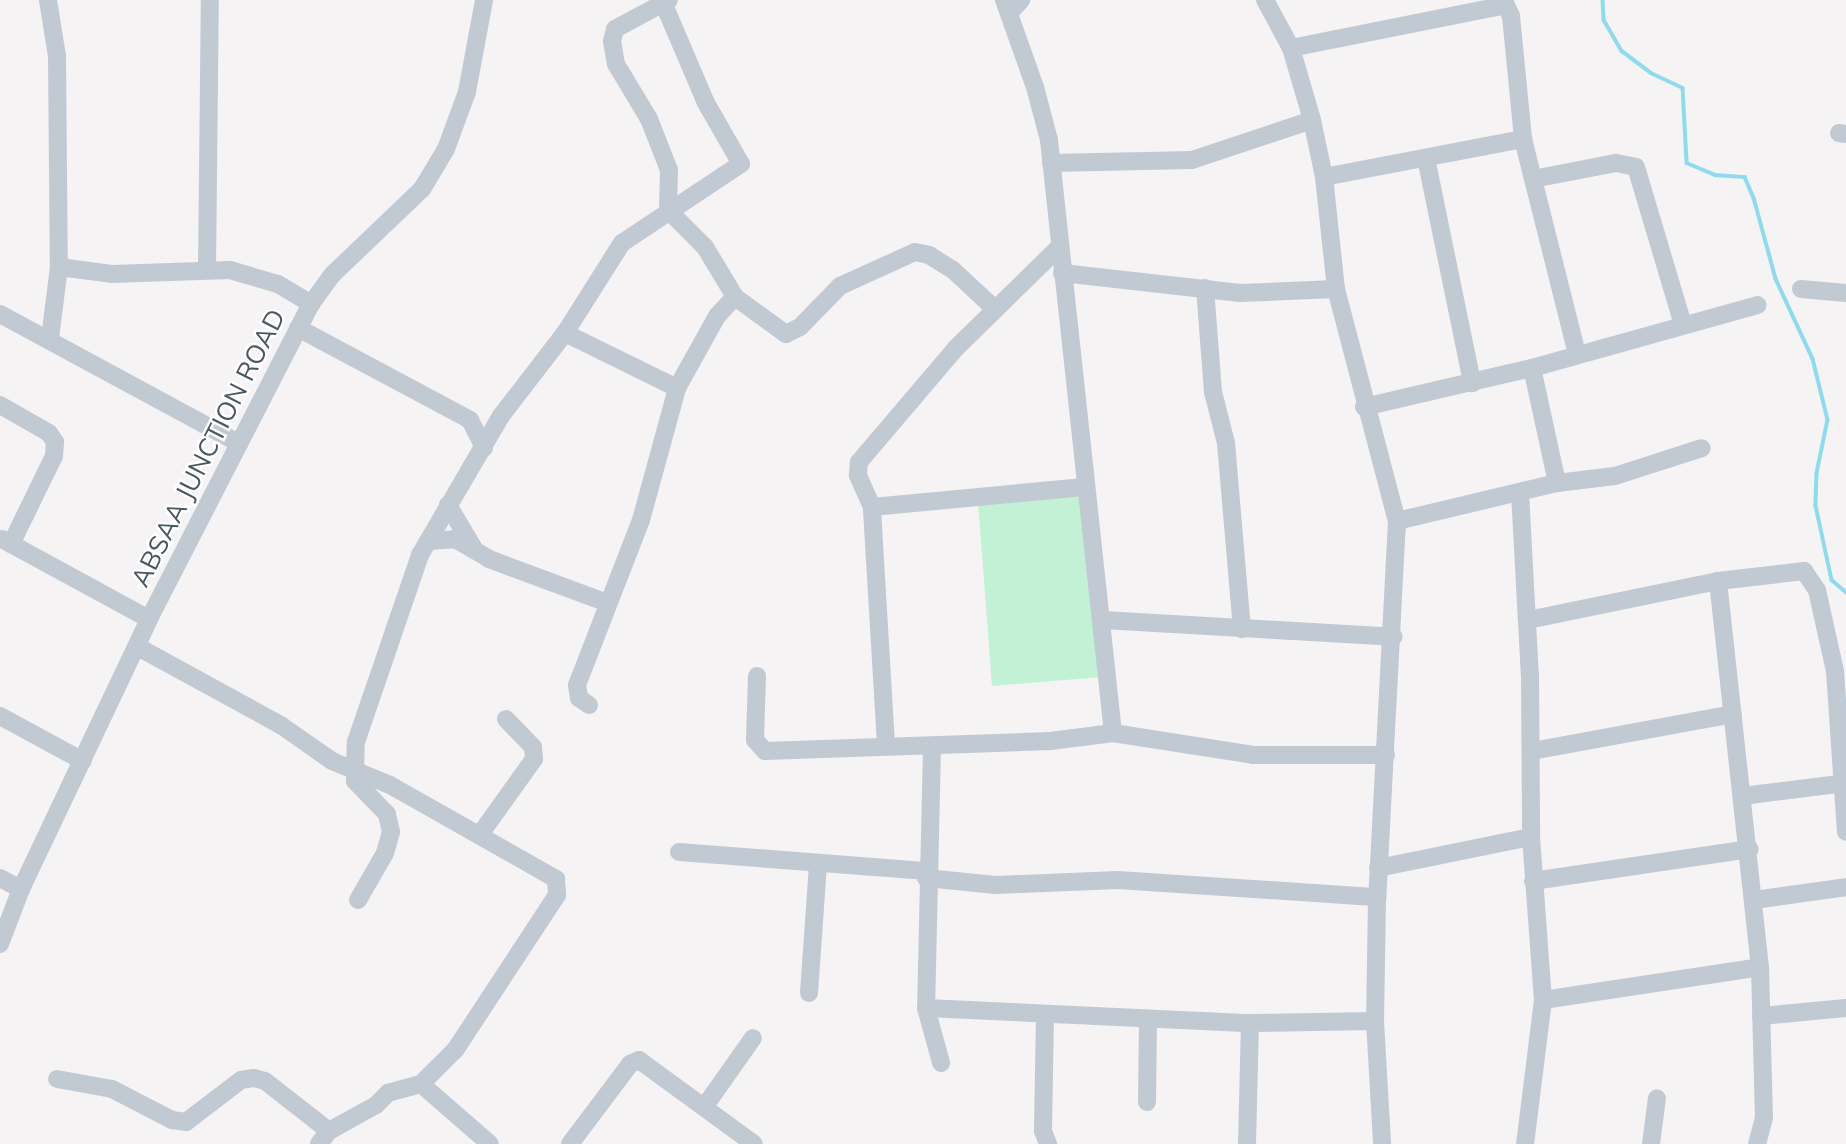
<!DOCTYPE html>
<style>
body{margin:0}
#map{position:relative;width:1846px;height:1144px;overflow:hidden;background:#f5f3f3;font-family:Mulish,sans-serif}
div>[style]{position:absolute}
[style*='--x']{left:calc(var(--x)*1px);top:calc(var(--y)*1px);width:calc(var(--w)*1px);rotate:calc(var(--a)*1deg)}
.green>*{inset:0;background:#c3f1d5}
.stream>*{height:3.5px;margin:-1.75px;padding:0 1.75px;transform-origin:1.75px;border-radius:1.75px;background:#90daee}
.minor>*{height:18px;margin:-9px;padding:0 9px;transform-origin:9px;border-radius:9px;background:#c1cad2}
span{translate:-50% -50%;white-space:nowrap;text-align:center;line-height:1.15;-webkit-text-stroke:5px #fff;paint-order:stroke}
.street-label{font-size:26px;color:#4a5661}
</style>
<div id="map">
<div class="green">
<div style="clip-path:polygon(1088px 493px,1102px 677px,992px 686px,978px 501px)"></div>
</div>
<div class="stream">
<div style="--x:1603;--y:0;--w:20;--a:87"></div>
<div style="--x:1604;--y:20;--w:36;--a:60"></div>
<div style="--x:1622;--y:51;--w:36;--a:37"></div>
<div style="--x:1651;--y:73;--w:35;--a:25"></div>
<div style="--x:1683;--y:88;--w:75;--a:86.9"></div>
<div style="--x:1687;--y:163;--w:30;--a:23"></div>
<div style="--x:1715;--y:175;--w:30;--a:4"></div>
<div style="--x:1745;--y:177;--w:23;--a:67"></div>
<div style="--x:1754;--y:198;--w:84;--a:74.8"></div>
<div style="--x:1776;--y:279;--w:88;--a:65.2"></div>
<div style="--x:1813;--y:359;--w:63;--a:76.2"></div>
<div style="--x:1828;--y:420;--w:54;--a:101.7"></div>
<div style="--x:1817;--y:473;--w:33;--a:92"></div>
<div style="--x:1816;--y:506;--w:76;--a:77.8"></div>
<div style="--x:1832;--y:580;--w:18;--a:41"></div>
</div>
<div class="minor">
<div style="--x:48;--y:0;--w:57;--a:80.9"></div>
<div style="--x:57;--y:56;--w:211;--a:89.5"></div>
<div style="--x:1004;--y:0;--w:92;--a:70.4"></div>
<div style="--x:1035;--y:87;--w:55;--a:75.2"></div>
<div style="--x:1049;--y:140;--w:596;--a:83.84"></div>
<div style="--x:1265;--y:0;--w:55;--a:61.6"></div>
<div style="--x:1291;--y:48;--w:75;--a:73.7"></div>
<div style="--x:1312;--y:120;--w:58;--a:78.1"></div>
<div style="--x:1324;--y:177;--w:113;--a:83.9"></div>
<div style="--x:1336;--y:289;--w:240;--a:75.3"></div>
<div style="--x:1397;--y:521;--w:377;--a:93"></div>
<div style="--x:1377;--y:897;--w:124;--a:90.9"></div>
<div style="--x:1375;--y:1021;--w:123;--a:86.7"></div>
<div style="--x:1009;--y:13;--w:18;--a:-47"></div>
<div style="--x:1291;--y:48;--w:219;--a:-11.3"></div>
<div style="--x:1506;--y:5;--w:12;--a:66"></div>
<div style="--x:1511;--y:16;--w:124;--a:84.4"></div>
<div style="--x:1523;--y:139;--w:222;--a:75.9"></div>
<div style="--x:1839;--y:133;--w:7;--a:8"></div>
<div style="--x:1426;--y:158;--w:230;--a:78.4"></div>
<div style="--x:1051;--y:163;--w:141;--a:-1.2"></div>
<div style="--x:1192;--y:160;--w:126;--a:-18.4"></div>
<div style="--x:1324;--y:177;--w:203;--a:-10.8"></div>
<div style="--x:1533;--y:179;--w:85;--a:-10.9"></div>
<div style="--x:1616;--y:163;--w:20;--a:11"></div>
<div style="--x:1636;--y:167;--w:165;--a:73.4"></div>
<div style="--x:668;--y:210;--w:52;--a:45"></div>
<div style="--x:705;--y:247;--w:58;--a:59"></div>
<div style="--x:735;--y:297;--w:63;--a:36"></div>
<div style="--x:786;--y:334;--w:16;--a:-27"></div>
<div style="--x:800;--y:327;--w:57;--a:-45.7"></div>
<div style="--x:840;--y:286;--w:82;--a:-24.4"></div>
<div style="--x:915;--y:252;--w:14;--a:12"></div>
<div style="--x:929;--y:255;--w:28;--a:32"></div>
<div style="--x:953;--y:270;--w:57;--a:42.9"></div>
<div style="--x:668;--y:210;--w:40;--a:-88.6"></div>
<div style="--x:669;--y:170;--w:55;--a:-111.4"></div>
<div style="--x:649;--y:119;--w:64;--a:-121"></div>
<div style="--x:616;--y:64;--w:23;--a:-100"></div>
<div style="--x:612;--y:41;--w:12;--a:-76"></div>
<div style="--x:615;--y:29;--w:61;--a:-28.2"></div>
<div style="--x:207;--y:269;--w:269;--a:-89.4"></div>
<div style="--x:1062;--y:273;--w:179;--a:6.4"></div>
<div style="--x:1240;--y:293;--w:96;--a:-2.4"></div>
<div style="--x:1205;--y:288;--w:104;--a:85.6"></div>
<div style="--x:1213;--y:392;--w:53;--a:75.7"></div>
<div style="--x:1226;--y:443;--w:187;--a:85.1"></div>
<div style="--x:1801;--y:289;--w:45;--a:5.1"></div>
<div style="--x:0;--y:314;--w:272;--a:28.4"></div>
<div style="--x:298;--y:328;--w:195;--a:28.1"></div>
<div style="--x:470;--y:420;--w:31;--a:63"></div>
<div style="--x:565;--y:333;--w:125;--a:26.2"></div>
<div style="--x:50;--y:338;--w:72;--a:-82.8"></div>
<div style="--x:59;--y:267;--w:53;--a:7.5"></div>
<div style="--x:112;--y:274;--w:118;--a:-1.9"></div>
<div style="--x:230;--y:270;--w:50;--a:16.3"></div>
<div style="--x:278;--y:284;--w:39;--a:31"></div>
<div style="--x:1532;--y:368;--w:118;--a:77.7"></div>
<div style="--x:0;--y:405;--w:56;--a:29.7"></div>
<div style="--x:49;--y:433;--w:11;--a:56"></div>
<div style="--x:55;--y:442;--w:14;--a:94"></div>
<div style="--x:54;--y:456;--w:98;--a:116"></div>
<div style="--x:1364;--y:407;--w:172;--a:-13.1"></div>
<div style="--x:1532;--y:368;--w:234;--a:-15.6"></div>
<div style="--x:1520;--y:493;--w:182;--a:86.9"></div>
<div style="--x:1530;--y:675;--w:162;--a:89.6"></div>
<div style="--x:1531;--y:837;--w:163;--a:85.8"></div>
<div style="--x:1543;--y:1000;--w:145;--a:97.1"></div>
<div style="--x:448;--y:505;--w:49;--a:59.2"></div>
<div style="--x:872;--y:507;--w:213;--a:-5.4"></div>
<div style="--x:1397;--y:521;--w:164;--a:-13.4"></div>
<div style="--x:1557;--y:483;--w:58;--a:-6.9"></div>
<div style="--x:1615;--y:476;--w:91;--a:-17.8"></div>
<div style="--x:2;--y:539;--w:167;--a:28.6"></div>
<div style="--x:429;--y:541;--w:26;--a:-4"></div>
<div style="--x:455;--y:539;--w:39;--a:30"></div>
<div style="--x:489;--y:559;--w:126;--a:20.4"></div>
<div style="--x:1718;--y:581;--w:388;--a:83.8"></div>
<div style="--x:1760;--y:967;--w:151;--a:88.5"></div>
<div style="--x:1764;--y:1118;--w:27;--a:105"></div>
<div style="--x:1103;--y:620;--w:291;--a:3.3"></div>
<div style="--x:1528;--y:620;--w:194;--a:-11.6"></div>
<div style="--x:1718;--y:581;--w:87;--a:-6.6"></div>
<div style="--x:1804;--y:571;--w:23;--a:56"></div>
<div style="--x:1817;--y:590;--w:83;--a:77.5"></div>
<div style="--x:1835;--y:671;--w:161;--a:86.1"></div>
<div style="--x:138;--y:647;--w:164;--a:28.7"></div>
<div style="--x:282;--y:726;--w:61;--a:35"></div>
<div style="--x:332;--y:761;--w:63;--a:22.5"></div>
<div style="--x:390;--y:785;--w:191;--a:29.5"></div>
<div style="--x:556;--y:879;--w:16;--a:86"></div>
<div style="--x:557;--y:895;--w:186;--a:123.3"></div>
<div style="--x:455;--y:1050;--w:48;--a:135"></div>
<div style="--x:421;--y:1084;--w:34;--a:165"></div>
<div style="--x:388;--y:1093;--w:17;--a:135"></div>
<div style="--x:376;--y:1105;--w:54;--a:151"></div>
<div style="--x:329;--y:1131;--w:16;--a:128"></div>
<div style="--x:757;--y:676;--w:64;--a:91.8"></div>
<div style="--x:755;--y:740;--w:15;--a:48"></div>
<div style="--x:765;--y:751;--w:285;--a:-2"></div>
<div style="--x:1050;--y:741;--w:64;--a:-7.2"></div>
<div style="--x:1113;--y:733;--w:142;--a:8.9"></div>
<div style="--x:1253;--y:755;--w:133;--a:0"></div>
<div style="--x:589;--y:705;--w:12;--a:-145"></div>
<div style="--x:579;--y:698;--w:13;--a:-99"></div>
<div style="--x:577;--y:685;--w:177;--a:-68.8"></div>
<div style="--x:641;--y:520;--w:137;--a:-74.7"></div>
<div style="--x:677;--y:388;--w:82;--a:-60.9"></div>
<div style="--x:717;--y:316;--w:26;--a:-47"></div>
<div style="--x:0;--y:716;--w:94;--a:28.5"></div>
<div style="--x:886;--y:745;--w:238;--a:-93.4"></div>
<div style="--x:872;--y:507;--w:35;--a:-114"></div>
<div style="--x:858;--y:475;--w:13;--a:-86"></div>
<div style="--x:859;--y:462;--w:150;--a:-49.6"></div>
<div style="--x:956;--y:348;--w:143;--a:-44.4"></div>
<div style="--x:932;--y:747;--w:261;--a:91.3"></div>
<div style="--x:926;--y:1008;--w:57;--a:74.7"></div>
<div style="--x:1532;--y:751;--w:204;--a:-10.4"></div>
<div style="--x:1742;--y:796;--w:98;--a:-7.1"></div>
<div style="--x:481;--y:833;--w:91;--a:-54.4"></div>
<div style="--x:534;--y:759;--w:12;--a:-95"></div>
<div style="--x:533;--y:747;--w:39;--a:-134"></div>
<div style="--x:679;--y:852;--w:249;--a:4.4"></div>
<div style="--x:1378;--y:868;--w:156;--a:-11.5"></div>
<div style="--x:0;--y:878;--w:24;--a:28"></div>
<div style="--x:926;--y:878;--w:70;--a:5.7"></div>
<div style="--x:996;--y:885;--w:122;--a:-2.3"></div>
<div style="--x:1118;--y:880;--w:260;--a:3.8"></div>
<div style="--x:1533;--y:881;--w:219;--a:-8.4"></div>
<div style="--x:358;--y:900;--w:54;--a:-60.1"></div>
<div style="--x:385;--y:853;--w:22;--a:-74"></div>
<div style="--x:391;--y:832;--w:18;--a:-103"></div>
<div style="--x:387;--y:814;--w:46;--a:-134.1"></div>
<div style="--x:355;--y:781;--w:39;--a:-89"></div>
<div style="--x:356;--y:742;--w:198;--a:-71.1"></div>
<div style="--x:420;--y:555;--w:161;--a:-59.8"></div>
<div style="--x:501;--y:416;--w:105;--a:-52.4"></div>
<div style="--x:565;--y:333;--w:107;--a:-57.7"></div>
<div style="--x:622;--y:243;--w:143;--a:-33.6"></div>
<div style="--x:741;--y:164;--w:70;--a:-119.8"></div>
<div style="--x:706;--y:103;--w:110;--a:-113.1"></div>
<div style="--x:1754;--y:900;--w:93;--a:-8"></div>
<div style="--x:0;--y:944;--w:59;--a:-69.1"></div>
<div style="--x:21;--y:889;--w:299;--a:-64.6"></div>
<div style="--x:149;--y:619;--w:354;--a:-62.8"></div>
<div style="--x:311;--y:304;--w:37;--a:-54"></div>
<div style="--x:333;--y:274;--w:123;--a:-43.7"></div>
<div style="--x:422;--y:189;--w:47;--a:-59"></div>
<div style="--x:446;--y:149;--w:61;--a:-69.8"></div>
<div style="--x:467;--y:92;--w:94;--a:-79.5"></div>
<div style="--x:809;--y:993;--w:128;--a:-86"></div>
<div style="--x:1543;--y:1000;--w:219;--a:-8.6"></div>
<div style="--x:926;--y:1008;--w:324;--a:2.7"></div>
<div style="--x:1250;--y:1023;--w:125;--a:-0.9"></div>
<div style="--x:1045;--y:1014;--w:117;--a:91"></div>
<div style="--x:1043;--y:1131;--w:14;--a:69"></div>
<div style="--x:1761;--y:1016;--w:85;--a:-5.4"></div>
<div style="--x:57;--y:1079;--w:56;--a:10.3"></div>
<div style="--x:112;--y:1089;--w:68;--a:27.3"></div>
<div style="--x:172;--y:1120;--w:14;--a:8"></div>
<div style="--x:186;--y:1122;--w:69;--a:-37.4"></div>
<div style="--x:241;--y:1080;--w:13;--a:-9"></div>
<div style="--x:254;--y:1078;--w:11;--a:15"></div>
<div style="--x:265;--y:1081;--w:81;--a:38"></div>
<div style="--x:421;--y:1084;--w:91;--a:41"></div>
<div style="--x:1147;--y:1102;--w:83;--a:-89.3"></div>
<div style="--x:705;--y:1106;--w:83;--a:-54.8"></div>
<div style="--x:570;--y:1144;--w:100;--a:-53.1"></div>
<div style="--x:630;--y:1064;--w:10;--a:-24"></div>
<div style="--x:639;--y:1060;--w:142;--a:36.1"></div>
<div style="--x:1247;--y:1144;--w:121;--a:-88.6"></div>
<div style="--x:1651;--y:1144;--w:46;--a:-82.6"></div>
</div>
<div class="street-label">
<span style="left:208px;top:448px;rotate:-63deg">ABSAA JUNCTION ROAD</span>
</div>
</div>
